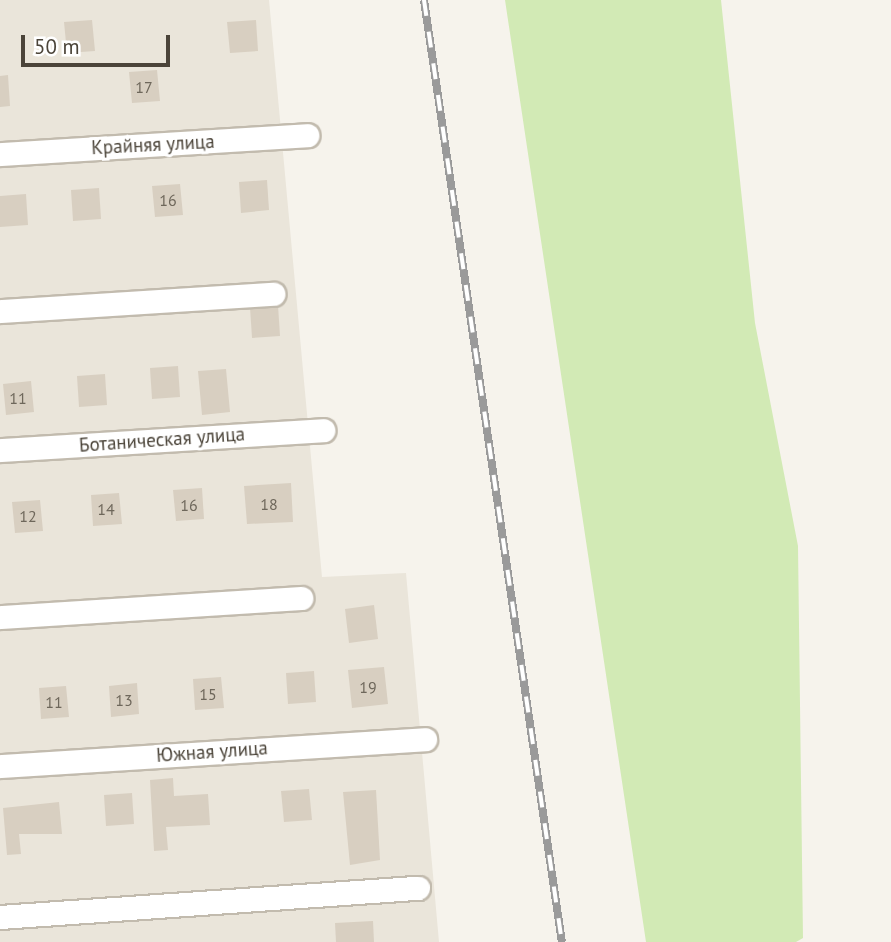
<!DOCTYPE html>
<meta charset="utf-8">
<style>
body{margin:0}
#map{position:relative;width:891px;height:942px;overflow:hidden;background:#f6f3ec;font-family:"PT Sans",sans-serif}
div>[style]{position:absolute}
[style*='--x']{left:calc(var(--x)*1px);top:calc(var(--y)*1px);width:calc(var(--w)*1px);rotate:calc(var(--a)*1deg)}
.residential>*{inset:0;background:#eae5da}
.green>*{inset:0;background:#d2eab5}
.building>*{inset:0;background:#d8cfc1}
.roads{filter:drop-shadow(2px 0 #c2bbae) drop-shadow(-2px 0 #c2bbae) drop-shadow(0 2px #c2bbae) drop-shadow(0 -2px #c2bbae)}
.minor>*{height:23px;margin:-11.5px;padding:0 11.5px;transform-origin:11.5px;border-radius:11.5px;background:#fff}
.rail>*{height:8px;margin-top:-4px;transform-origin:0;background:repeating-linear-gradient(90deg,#fff 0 16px,#9a9a9a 0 32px);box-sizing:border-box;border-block:2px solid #9a9a9a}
span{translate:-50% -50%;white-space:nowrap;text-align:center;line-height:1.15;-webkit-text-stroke:6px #fff;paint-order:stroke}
.number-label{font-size:16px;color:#6e675b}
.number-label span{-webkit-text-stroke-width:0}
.street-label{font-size:19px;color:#4b4439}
.scale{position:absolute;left:21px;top:35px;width:149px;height:32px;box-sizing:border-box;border:4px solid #4b4439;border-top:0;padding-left:9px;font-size:21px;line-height:24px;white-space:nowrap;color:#4b4439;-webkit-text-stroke:5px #fff;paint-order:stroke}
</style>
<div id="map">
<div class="residential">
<div style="clip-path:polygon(0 0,269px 0,322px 577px,406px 573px,439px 942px,0 942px)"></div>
</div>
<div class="green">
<div style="clip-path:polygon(505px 0,721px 0,755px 323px,798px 546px,803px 938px,796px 942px,646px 942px)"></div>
</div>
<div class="building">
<div style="clip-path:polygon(92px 20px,95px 51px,67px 53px,64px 22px)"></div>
<div style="clip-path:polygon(256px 20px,258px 51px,230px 53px,227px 22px)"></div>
<div style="clip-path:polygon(157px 70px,160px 101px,132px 103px,129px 72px)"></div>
<div style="clip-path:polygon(8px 75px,10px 106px,0 107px,0 76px)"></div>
<div style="clip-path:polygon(267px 180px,269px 210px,241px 213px,239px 182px)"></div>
<div style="clip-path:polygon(180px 184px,183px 215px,155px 217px,152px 186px)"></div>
<div style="clip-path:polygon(99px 188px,101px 219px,73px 221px,71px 190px)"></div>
<div style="clip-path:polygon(26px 194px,28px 225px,0 227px,0 196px)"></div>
<div style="clip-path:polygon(278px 305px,280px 336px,252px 338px,250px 307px)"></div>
<div style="clip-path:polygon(178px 366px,180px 397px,152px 399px,150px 368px)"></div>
<div style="clip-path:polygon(226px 369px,230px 412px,202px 415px,198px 371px)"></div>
<div style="clip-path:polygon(105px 374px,107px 405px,79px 407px,77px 376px)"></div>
<div style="clip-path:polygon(31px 381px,34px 412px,6px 415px,3px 384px)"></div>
<div style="clip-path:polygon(291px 483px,293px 522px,247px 524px,244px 486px)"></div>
<div style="clip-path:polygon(202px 488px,204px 519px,176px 521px,173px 490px)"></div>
<div style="clip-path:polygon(119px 493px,122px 524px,93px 526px,91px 495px)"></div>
<div style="clip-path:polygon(40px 500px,43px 531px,15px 533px,12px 502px)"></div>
<div style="clip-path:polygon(374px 605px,378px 639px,349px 643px,345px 609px)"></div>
<div style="clip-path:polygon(384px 667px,388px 704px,352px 708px,348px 670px)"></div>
<div style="clip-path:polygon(314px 671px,316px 702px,288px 704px,286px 673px)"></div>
<div style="clip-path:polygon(221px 677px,224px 708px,195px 710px,193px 679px)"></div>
<div style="clip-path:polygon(137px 683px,139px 714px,111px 717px,109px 686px)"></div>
<div style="clip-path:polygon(66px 686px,69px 717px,41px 719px,39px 688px)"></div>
<div style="clip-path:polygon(173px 778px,174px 796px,208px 794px,210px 825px,166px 827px,168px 850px,154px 851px,150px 780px)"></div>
<div style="clip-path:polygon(309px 789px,312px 820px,284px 822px,281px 791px)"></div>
<div style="clip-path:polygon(376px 790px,380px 860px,350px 865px,343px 792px)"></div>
<div style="clip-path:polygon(132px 793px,134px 824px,106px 826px,104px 795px)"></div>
<div style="clip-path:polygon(59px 802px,62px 834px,19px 834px,21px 854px,7px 855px,3px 808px)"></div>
<div style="clip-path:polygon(373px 921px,374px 942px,336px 942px,335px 923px)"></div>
</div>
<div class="roads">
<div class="minor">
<div style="--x:0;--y:154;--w:308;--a:-3.5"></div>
<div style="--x:0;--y:311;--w:274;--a:-3.6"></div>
<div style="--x:0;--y:450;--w:324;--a:-3.5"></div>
<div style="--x:0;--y:617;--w:302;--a:-3.6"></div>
<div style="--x:0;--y:766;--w:426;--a:-3.6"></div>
<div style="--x:0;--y:917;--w:419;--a:-4"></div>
</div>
</div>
<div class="rail">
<div style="--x:424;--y:0;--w:952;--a:81.67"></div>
</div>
<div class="number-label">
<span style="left:144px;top:87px">17</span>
<span style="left:168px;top:200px">16</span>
<span style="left:18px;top:398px">11</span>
<span style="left:269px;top:504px">18</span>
<span style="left:189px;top:505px">16</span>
<span style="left:106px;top:509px">14</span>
<span style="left:28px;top:516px">12</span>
<span style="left:368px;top:687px">19</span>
<span style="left:208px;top:694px">15</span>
<span style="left:124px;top:700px">13</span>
<span style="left:54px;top:702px">11</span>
</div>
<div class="street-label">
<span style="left:153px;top:145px;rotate:-3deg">Крайняя улица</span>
<span style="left:162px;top:440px;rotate:-4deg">Ботаническая улица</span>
<span style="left:212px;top:752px;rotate:-4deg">Южная улица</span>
</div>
<div class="scale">50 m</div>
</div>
